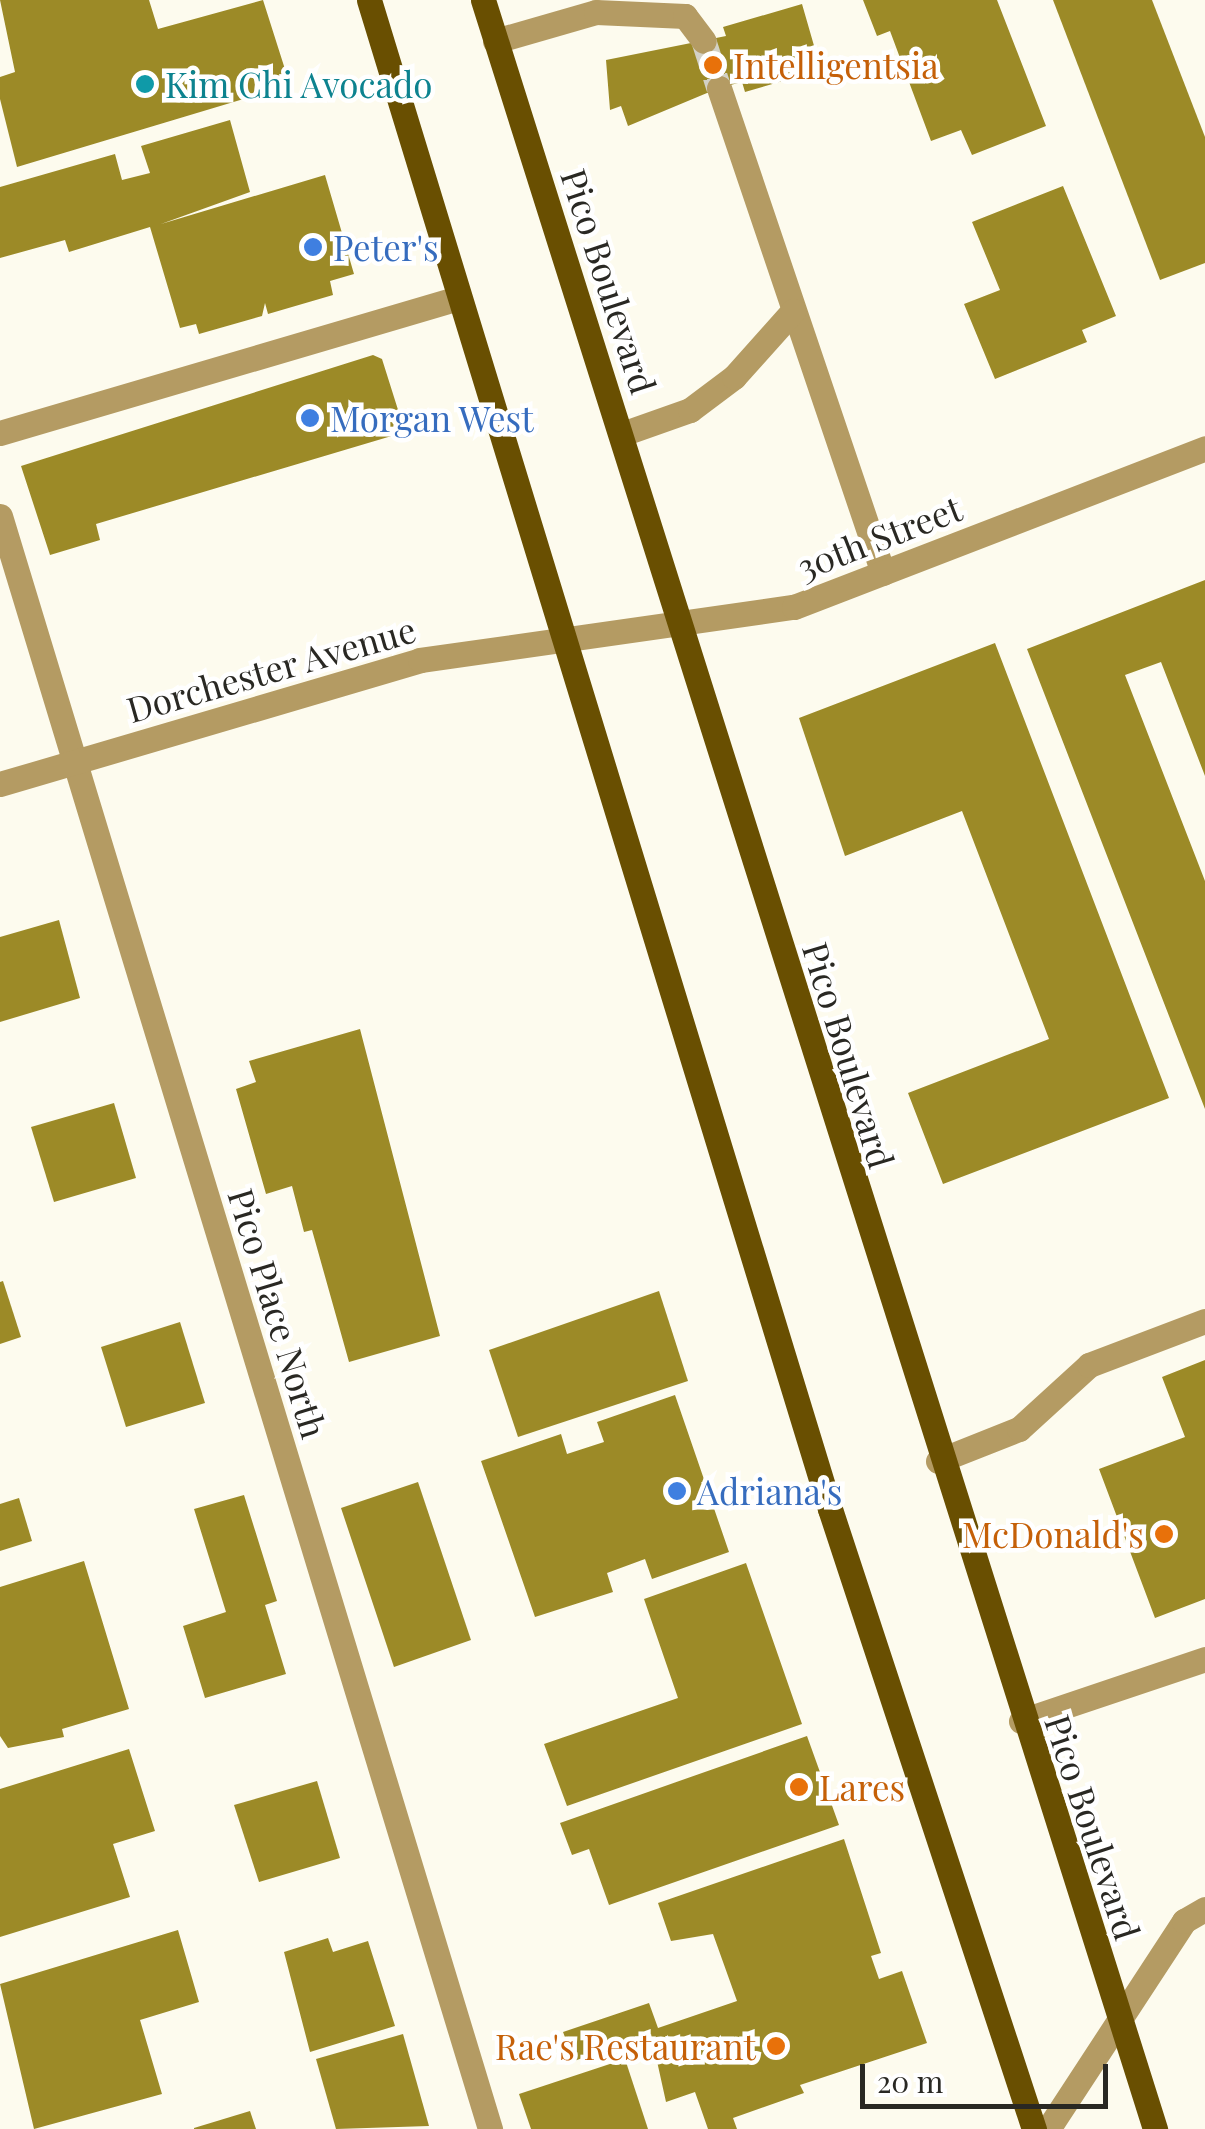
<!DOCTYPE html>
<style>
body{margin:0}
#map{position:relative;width:1205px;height:2129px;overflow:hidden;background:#fdfbee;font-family:"Playfair Display",serif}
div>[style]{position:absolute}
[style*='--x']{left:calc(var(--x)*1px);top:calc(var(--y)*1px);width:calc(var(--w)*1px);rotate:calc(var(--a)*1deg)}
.building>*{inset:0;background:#9c8a27}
.minor-tunnel>*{height:25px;margin-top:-12.5px;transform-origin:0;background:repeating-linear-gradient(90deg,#d3d1c5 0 25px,transparent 0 37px)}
.minor>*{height:25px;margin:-12.5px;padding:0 12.5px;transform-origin:12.5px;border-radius:12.5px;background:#b49b63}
.major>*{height:25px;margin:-12.5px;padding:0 12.5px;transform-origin:12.5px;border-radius:12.5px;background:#694f01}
.dots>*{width:28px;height:28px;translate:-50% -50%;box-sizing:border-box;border:5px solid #fff;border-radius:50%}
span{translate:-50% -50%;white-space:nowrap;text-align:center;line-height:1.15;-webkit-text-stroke:9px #fff;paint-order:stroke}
.food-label{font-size:35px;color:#c56008}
.left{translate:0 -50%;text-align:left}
.right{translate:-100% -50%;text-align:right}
.culture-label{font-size:35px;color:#0d838f}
.shop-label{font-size:35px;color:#366cbe}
.street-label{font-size:35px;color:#292823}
.scale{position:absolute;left:860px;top:2064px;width:248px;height:45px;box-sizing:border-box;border:5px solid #292823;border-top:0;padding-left:12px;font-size:30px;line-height:35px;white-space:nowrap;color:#292823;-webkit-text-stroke:8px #fff;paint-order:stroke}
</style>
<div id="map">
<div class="building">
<div style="clip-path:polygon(0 0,149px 0,158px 29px,263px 0,290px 85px,17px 167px,0 99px,0 77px,15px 72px)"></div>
<div style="clip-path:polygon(863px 0,997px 0,1046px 126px,972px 155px,961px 130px,931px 141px,890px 31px,877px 36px)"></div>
<div style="clip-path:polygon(1053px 0,1152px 0,1205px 137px,1205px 263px,1160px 280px)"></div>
<div style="clip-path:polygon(802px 4px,821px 70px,745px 92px,742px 82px,719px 88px,628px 126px,621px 106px,610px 110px,606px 60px,726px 36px,723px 27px)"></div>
<div style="clip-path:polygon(230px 120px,250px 192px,161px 224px,325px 175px,354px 274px,330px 281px,333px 295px,268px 314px,265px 303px,262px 316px,199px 334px,196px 324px,180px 328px,150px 227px,69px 252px,65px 240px,0 258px,0 187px,115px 154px,122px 180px,150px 173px,141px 146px)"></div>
<div style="clip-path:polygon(1063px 186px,1116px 316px,1082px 330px,1087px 342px,995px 379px,964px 304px,1000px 290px,972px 222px)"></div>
<div style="clip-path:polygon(373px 355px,382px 359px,405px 432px,96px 524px,100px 540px,50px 555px,21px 466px)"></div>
<div style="clip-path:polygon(1205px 580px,1205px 776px,1161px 662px,1125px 675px,1205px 881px,1205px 1109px,1027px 649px)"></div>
<div style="clip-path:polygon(995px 643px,1169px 1098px,943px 1184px,908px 1093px,1049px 1039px,962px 811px,845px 856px,799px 718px)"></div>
<div style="clip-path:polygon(59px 920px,80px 998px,0 1022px,0 937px)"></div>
<div style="clip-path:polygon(360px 1029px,440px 1336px,349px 1362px,312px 1230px,304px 1232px,292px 1186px,266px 1194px,236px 1089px,256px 1082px,249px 1061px)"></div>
<div style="clip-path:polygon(114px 1103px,136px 1178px,54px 1202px,31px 1127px)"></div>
<div style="clip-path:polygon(3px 1281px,21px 1337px,0 1344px,0 1282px)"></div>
<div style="clip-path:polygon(659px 1291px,688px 1381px,518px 1437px,489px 1350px)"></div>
<div style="clip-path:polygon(180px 1322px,205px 1403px,126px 1427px,101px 1347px)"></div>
<div style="clip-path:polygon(1205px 1360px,1205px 1599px,1155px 1618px,1099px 1469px,1185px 1437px,1162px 1377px)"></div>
<div style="clip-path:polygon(675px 1395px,729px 1552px,652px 1579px,645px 1559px,607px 1573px,613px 1592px,535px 1617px,481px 1461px,561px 1434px,567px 1454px,604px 1442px,597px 1422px)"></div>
<div style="clip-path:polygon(418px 1482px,471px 1640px,394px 1667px,341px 1508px)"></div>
<div style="clip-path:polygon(244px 1495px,277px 1601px,265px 1605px,286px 1674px,205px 1698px,183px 1626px,226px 1612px,194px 1509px)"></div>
<div style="clip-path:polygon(19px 1498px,32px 1541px,0 1551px,0 1504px)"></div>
<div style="clip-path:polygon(84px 1561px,129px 1709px,62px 1729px,64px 1737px,8px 1748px,0 1736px,0 1587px)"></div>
<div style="clip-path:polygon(746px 1563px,802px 1724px,567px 1806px,544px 1744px,678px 1698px,644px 1599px)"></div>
<div style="clip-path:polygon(807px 1736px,839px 1825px,609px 1905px,589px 1849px,572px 1855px,560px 1823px)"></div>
<div style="clip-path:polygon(129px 1749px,155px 1831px,113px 1844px,130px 1897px,0 1937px,0 1789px)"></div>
<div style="clip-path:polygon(317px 1781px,340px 1858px,259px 1882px,234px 1805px)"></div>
<div style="clip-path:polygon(844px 1839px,881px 1953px,871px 1956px,879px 1979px,902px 1971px,927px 2043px,800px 2085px,804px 2093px,733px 2118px,737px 2129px,708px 2129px,695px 2092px,666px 2102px,651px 2034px,574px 2061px,563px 2032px,649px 2003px,658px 2028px,737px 2001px,713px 1934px,671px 1941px,658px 1903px)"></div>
<div style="clip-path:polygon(178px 1930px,199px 2002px,140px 2020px,162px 2094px,34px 2129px,0 1984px)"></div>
<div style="clip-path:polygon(328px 1938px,333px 1952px,368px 1941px,395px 2026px,310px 2052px,284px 1952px)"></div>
<div style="clip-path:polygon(403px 2034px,429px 2126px,336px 2129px,316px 2059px)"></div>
<div style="clip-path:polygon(625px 2059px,648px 2129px,531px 2129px,519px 2094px)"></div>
<div style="clip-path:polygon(250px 2111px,256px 2129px,194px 2129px,194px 2128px)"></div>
</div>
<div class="minor-tunnel">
<div style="--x:704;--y:41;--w:49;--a:72.3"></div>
</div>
<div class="minor">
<div style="--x:495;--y:41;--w:105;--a:-16"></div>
<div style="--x:596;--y:12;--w:89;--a:2.6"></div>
<div style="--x:685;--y:16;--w:31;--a:53"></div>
<div style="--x:719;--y:88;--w:512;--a:71.32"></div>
<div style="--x:0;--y:433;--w:477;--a:-16.4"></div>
<div style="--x:622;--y:434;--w:72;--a:-19.4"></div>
<div style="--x:690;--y:410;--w:55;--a:-36.9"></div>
<div style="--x:734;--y:377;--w:89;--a:-48.2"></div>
<div style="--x:0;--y:516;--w:1686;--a:73.1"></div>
<div style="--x:0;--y:784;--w:438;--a:-16.4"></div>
<div style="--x:420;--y:660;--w:378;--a:-8.1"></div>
<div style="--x:794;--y:607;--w:441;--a:-21.1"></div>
<div style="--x:938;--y:1461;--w:87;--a:-21.6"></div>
<div style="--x:1019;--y:1429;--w:95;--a:-42.4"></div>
<div style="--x:1089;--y:1365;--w:124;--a:-20.8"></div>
<div style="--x:1021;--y:1721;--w:194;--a:-18.6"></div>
<div style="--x:1048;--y:2129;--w:249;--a:-56.8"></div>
<div style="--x:1184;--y:1921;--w:24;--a:-30"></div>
</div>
<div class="major">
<div style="--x:369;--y:0;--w:1578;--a:73.01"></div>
<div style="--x:830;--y:1509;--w:653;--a:71.79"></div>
<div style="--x:483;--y:0;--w:2233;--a:72.48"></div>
</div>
<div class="dots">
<div style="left:713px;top:65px;background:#e8710a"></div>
<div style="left:145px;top:84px;background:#0f9aa8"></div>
<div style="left:313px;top:247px;background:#3f7fe0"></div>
<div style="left:310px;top:418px;background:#3f7fe0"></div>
<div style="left:677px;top:1491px;background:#3f7fe0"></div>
<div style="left:1164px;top:1534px;background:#e8710a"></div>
<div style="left:799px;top:1787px;background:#e8710a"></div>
<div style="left:776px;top:2046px;background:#e8710a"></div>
</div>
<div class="food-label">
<span class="left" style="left:733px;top:65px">Intelligentsia</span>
<span class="right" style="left:1144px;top:1534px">McDonald's</span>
<span class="left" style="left:819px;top:1787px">Lares</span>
<span class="right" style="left:756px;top:2046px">Rae's Restaurant</span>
</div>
<div class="culture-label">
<span class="left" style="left:165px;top:84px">Kim Chi Avocado</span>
</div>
<div class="shop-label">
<span class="left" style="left:333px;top:247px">Peter's</span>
<span class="left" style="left:330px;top:418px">Morgan West</span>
<span class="left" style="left:697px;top:1491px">Adriana's</span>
</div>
<div class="street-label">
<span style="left:609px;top:281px;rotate:72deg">Pico Boulevard</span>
<span style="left:879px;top:537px;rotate:-21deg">30th Street</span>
<span style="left:271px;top:669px;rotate:-16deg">Dorchester Avenue</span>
<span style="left:849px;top:1055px;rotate:73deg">Pico Boulevard</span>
<span style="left:278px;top:1313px;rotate:73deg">Pico Place North</span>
<span style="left:1093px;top:1827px;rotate:72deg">Pico Boulevard</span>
</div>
<div class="scale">20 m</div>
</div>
